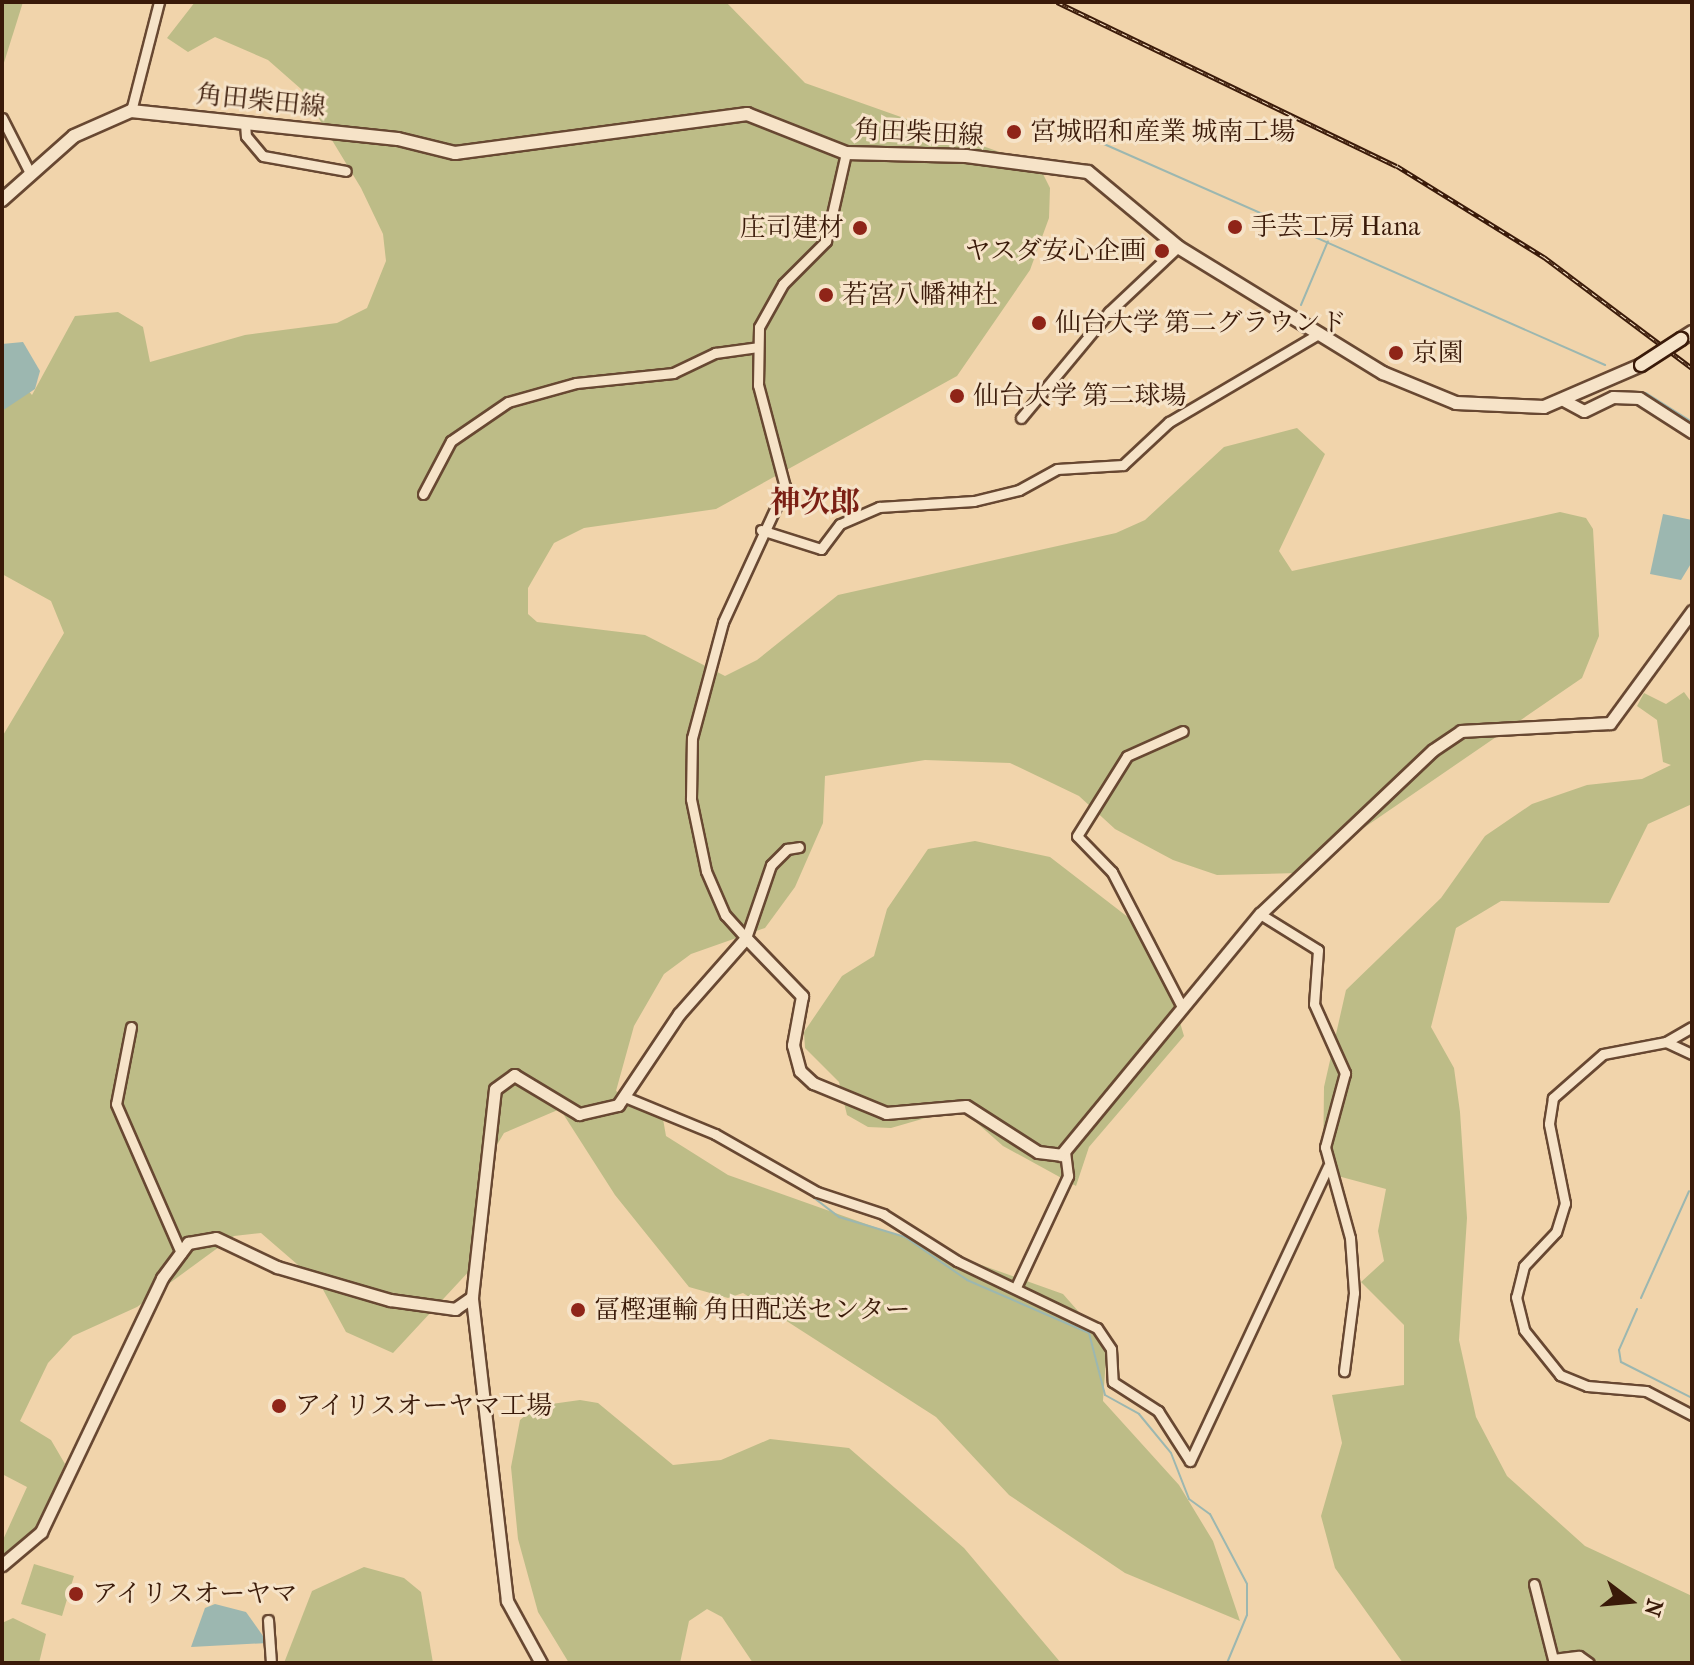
<!DOCTYPE html>
<meta charset="utf-8">
<style>
body{margin:0}
#map{position:relative;width:1694px;height:1665px;overflow:hidden;background:#f1d4ab;font-family:"IM FELL French Canon","Noto Serif JP",serif}
div>[style]{position:absolute}
[style*='--x']{left:calc(var(--x)*1px);top:calc(var(--y)*1px);width:calc(var(--w)*1px);rotate:calc(var(--a)*1deg)}
.green>*{inset:0;background:#bdbc87}
.water>*{inset:0;background:#9cb7b0}
.stream>*{height:2px;margin:-1px;padding:0 1px;transform-origin:1px;border-radius:1px;background:#9cb7b0}
.roads{filter:drop-shadow(2px 0 #684832) drop-shadow(-2px 0 #684832) drop-shadow(0 2px #684832) drop-shadow(0 -2px #684832)}
.minor>*{height:9px;margin:-4.5px;padding:0 4.5px;transform-origin:4.5px;border-radius:4.5px;background:#f6e3c8}
.tertiary>*{height:11px;margin:-5.5px;padding:0 5.5px;transform-origin:5.5px;border-radius:5.5px;background:#f6e3c8}
.secondary>*{height:12px;margin:-6px;padding:0 6px;transform-origin:6px;border-radius:6px;background:#f6e3c8}
.rail>*{height:5px;margin-top:-2.5px;transform-origin:0;background:repeating-linear-gradient(90deg,#f6e3c8 0 6px,#3a1a09 0 12px);box-sizing:border-box;border-block:2px solid #3a1a09}
.bridges{filter:drop-shadow(2px 0 #3a1a09) drop-shadow(-2px 0 #3a1a09) drop-shadow(0 2px #3a1a09) drop-shadow(0 -2px #3a1a09)}
.secondary-bridge>*{height:12px;margin:-6px;padding:0 6px;transform-origin:6px;border-radius:6px;background:#f6e3c8}
.dots>*{width:22px;height:22px;translate:-50% -50%;box-sizing:border-box;border:4px solid #f6e3c8;border-radius:50%}
span{translate:-50% -50%;white-space:nowrap;text-align:center;line-height:1.15;-webkit-text-stroke:6px #f6e3c8;paint-order:stroke}
.street-label{font-size:26px;color:#3a1a09}
.poi-label{font-size:26px;color:#3a1a09}
.left{translate:0 -50%;text-align:left}
.right{translate:-100% -50%;text-align:right}
.quarter-label{font-size:30px;color:#7a1f14;font-weight:700}
.frame{position:absolute;inset:0;border:4px solid #3a1a09;pointer-events:none}
.north{position:absolute;left:1590px;top:1561px;width:80px;height:80px;-webkit-text-stroke:6px #f6e3c8;paint-order:stroke;rotate:106deg;font-size:22px;font-weight:700;line-height:32px;text-align:center;color:#3a1a09}
.north::after{content:'';display:block;margin:auto;width:28px;height:36px;background:#3a1a09;clip-path:polygon(50% 0,100% 100%,50% 72%,0 100%)}
</style>
<div id="map">
<div class="green">
<div style="clip-path:polygon(2px 2px,23px 2px,2px 69px)"></div>
<div style="clip-path:polygon(195px 2px,726px 2px,805px 83px,1039px 166px,1050px 188px,1049px 218px,1030px 270px,957px 376px,716px 509px,584px 528px,554px 543px,528px 588px,528px 614px,537px 622px,645px 635px,725px 676px,757px 660px,838px 595px,1116px 533px,1145px 520px,1224px 447px,1297px 428px,1325px 454px,1279px 551px,1292px 571px,1560px 512px,1586px 518px,1593px 529px,1599px 636px,1582px 678px,1298px 873px,1217px 875px,1173px 860px,1115px 829px,1079px 796px,1010px 763px,925px 760px,825px 776px,823px 823px,795px 887px,765px 928px,691px 954px,664px 974px,634px 1026px,616px 1091px,663px 1119px,666px 1136px,728px 1175px,1063px 1294px,1107px 1344px,1103px 1401px,1179px 1485px,1213px 1541px,1240px 1621px,1125px 1573px,1009px 1495px,936px 1417px,743px 1293px,728px 1298px,689px 1287px,615px 1195px,560px 1109px,504px 1133px,482px 1170px,472px 1268px,393px 1353px,346px 1332px,320px 1284px,261px 1233px,234px 1236px,137px 1307px,73px 1336px,48px 1363px,20px 1421px,51px 1440px,65px 1464px,30px 1544px,2px 1560px,2px 1542px,27px 1487px,2px 1474px,2px 737px,64px 633px,51px 601px,2px 574px,2px 359px,32px 395px,75px 316px,118px 312px,143px 327px,150px 362px,245px 335px,337px 323px,367px 308px,386px 261px,383px 234px,361px 188px,301px 89px,268px 60px,215px 37px,188px 52px,167px 38px)"></div>
<div style="clip-path:polygon(1684px 692px,1692px 703px,1692px 804px,1648px 824px,1609px 903px,1501px 901px,1456px 928px,1431px 1027px,1454px 1068px,1460px 1112px,1467px 1218px,1459px 1340px,1476px 1417px,1507px 1476px,1585px 1546px,1692px 1596px,1692px 1663px,1403px 1663px,1335px 1568px,1321px 1516px,1342px 1443px,1332px 1395px,1404px 1385px,1404px 1325px,1361px 1282px,1384px 1261px,1378px 1231px,1386px 1189px,1323px 1172px,1324px 1087px,1346px 990px,1441px 898px,1485px 836px,1532px 804px,1587px 785px,1642px 779px,1671px 765px,1663px 762px,1657px 720px,1637px 706px,1644px 693px,1666px 704px)"></div>
<div style="clip-path:polygon(975px 841px,1050px 857px,1155px 938px,1184px 1036px,1089px 1147px,1076px 1186px,1003px 1146px,960px 1108px,891px 1128px,868px 1127px,847px 1115px,839px 1082px,805px 1048px,804px 1032px,842px 976px,874px 956px,887px 909px,928px 849px)"></div>
<div style="clip-path:polygon(580px 1400px,598px 1403px,673px 1465px,721px 1460px,770px 1439px,849px 1448px,964px 1548px,1061px 1663px,753px 1663px,722px 1617px,707px 1609px,689px 1621px,680px 1663px,569px 1663px,538px 1612px,518px 1539px,511px 1467px,520px 1420px,537px 1406px)"></div>
<div style="clip-path:polygon(34px 1564px,74px 1576px,62px 1616px,21px 1604px)"></div>
<div style="clip-path:polygon(364px 1567px,404px 1578px,421px 1592px,433px 1663px,284px 1663px,312px 1591px)"></div>
<div style="clip-path:polygon(13px 1618px,46px 1634px,39px 1663px,2px 1663px,2px 1623px)"></div>
</div>
<div class="water">
<div style="clip-path:polygon(23px 342px,40px 371px,35px 389px,2px 411px,2px 344px)"></div>
<div style="clip-path:polygon(1663px 514px,1692px 520px,1692px 562px,1681px 580px,1650px 574px)"></div>
<div style="clip-path:polygon(215px 1604px,246px 1612px,268px 1643px,191px 1647px,205px 1608px)"></div>
</div>
<div class="stream">
<div style="--x:1079;--y:133;--w:575;--a:23.8"></div>
<div style="--x:1301;--y:305;--w:69;--a:-67.1"></div>
<div style="--x:1646;--y:393;--w:54;--a:32.2"></div>
<div style="--x:636;--y:1106;--w:61;--a:22.3"></div>
<div style="--x:805;--y:1191;--w:43;--a:37.4"></div>
<div style="--x:839;--y:1217;--w:69;--a:16.9"></div>
<div style="--x:905;--y:1237;--w:75;--a:34.7"></div>
<div style="--x:967;--y:1280;--w:133;--a:23.5"></div>
<div style="--x:1089;--y:1333;--w:64;--a:75.5"></div>
<div style="--x:1105;--y:1395;--w:39;--a:29"></div>
<div style="--x:1139;--y:1414;--w:50;--a:50.6"></div>
<div style="--x:1171;--y:1453;--w:49;--a:68.6"></div>
<div style="--x:1189;--y:1499;--w:26;--a:36"></div>
<div style="--x:1210;--y:1514;--w:79;--a:62.1"></div>
<div style="--x:1247;--y:1584;--w:31;--a:90"></div>
<div style="--x:1247;--y:1615;--w:52;--a:112.6"></div>
<div style="--x:1641;--y:1298;--w:117;--a:-65.8"></div>
<div style="--x:1637;--y:1309;--w:45;--a:113.7"></div>
<div style="--x:1619;--y:1350;--w:12;--a:81"></div>
<div style="--x:1621;--y:1362;--w:80;--a:26.9"></div>
</div>
<div class="roads">
<div class="minor">
<div style="--x:131;--y:111;--w:113;--a:-75.6"></div>
<div style="--x:2;--y:118;--w:62;--a:63"></div>
<div style="--x:245;--y:123;--w:13;--a:86"></div>
<div style="--x:246;--y:136;--w:26;--a:50"></div>
<div style="--x:263;--y:156;--w:84;--a:10.2"></div>
<div style="--x:1021;--y:418;--w:138;--a:-50.3"></div>
<div style="--x:1109;--y:312;--w:95;--a:-43.3"></div>
<div style="--x:423;--y:494;--w:60;--a:-62.2"></div>
<div style="--x:451;--y:441;--w:69;--a:-34.4"></div>
<div style="--x:508;--y:402;--w:71;--a:-15.6"></div>
<div style="--x:576;--y:383;--w:98;--a:-5.9"></div>
<div style="--x:673;--y:373;--w:47;--a:-25.5"></div>
<div style="--x:715;--y:353;--w:43;--a:-7.9"></div>
<div style="--x:761;--y:530;--w:63;--a:17.6"></div>
<div style="--x:821;--y:549;--w:31;--a:-53"></div>
<div style="--x:840;--y:524;--w:43;--a:-23.6"></div>
<div style="--x:879;--y:507;--w:95;--a:-3.6"></div>
<div style="--x:974;--y:501;--w:46;--a:-13.7"></div>
<div style="--x:1019;--y:490;--w:43;--a:-28.9"></div>
<div style="--x:1057;--y:469;--w:66;--a:-3.5"></div>
<div style="--x:1123;--y:465;--w:63;--a:-43.1"></div>
<div style="--x:1169;--y:422;--w:175;--a:-30.5"></div>
<div style="--x:1260;--y:914;--w:68;--a:31.8"></div>
<div style="--x:1318;--y:950;--w:54;--a:94.2"></div>
<div style="--x:1314;--y:1004;--w:76;--a:65.8"></div>
<div style="--x:1345;--y:1073;--w:77;--a:105.1"></div>
<div style="--x:1325;--y:1147;--w:94;--a:74.6"></div>
<div style="--x:1350;--y:1238;--w:55;--a:85.8"></div>
<div style="--x:1354;--y:1293;--w:79;--a:97.3"></div>
<div style="--x:746;--y:938;--w:31;--a:-132"></div>
<div style="--x:725;--y:915;--w:48;--a:-113.4"></div>
<div style="--x:706;--y:871;--w:74;--a:-101.8"></div>
<div style="--x:691;--y:799;--w:61;--a:-89.1"></div>
<div style="--x:692;--y:738;--w:120;--a:-75"></div>
<div style="--x:723;--y:622;--w:149;--a:-65.3"></div>
<div style="--x:785;--y:487;--w:106;--a:-104.8"></div>
<div style="--x:758;--y:385;--w:58;--a:-89"></div>
<div style="--x:759;--y:327;--w:49;--a:-60.8"></div>
<div style="--x:783;--y:284;--w:61;--a:-45"></div>
<div style="--x:826;--y:241;--w:90;--a:-77.2"></div>
<div style="--x:746;--y:938;--w:77;--a:-71.1"></div>
<div style="--x:771;--y:865;--w:23;--a:-45"></div>
<div style="--x:787;--y:849;--w:12;--a:-9"></div>
<div style="--x:1181;--y:1005;--w:150;--a:-117.4"></div>
<div style="--x:1112;--y:872;--w:50;--a:-134.2"></div>
<div style="--x:1077;--y:836;--w:94;--a:-58"></div>
<div style="--x:1127;--y:756;--w:61;--a:-24.1"></div>
<div style="--x:131;--y:1027;--w:78;--a:101"></div>
<div style="--x:116;--y:1104;--w:163;--a:66.4"></div>
<div style="--x:1692;--y:1027;--w:30;--a:150"></div>
<div style="--x:1666;--y:1042;--w:64;--a:169.2"></div>
<div style="--x:1603;--y:1054;--w:67;--a:138.7"></div>
<div style="--x:1553;--y:1098;--w:26;--a:99"></div>
<div style="--x:1549;--y:1124;--w:81;--a:78.6"></div>
<div style="--x:1565;--y:1203;--w:30;--a:107"></div>
<div style="--x:1556;--y:1232;--w:47;--a:133.3"></div>
<div style="--x:1524;--y:1266;--w:32;--a:104"></div>
<div style="--x:1516;--y:1297;--w:34;--a:76"></div>
<div style="--x:1524;--y:1330;--w:58;--a:51.3"></div>
<div style="--x:1560;--y:1375;--w:29;--a:22"></div>
<div style="--x:1587;--y:1386;--w:59;--a:4.8"></div>
<div style="--x:1646;--y:1391;--w:52;--a:27.6"></div>
<div style="--x:1666;--y:1042;--w:29;--a:25"></div>
<div style="--x:625;--y:1097;--w:97;--a:22.3"></div>
<div style="--x:715;--y:1134;--w:117;--a:29.6"></div>
<div style="--x:817;--y:1192;--w:70;--a:18.4"></div>
<div style="--x:883;--y:1214;--w:88;--a:32.4"></div>
<div style="--x:957;--y:1261;--w:155;--a:25.6"></div>
<div style="--x:1097;--y:1328;--w:25;--a:56"></div>
<div style="--x:1111;--y:1349;--w:33;--a:87"></div>
<div style="--x:1113;--y:1382;--w:54;--a:32.8"></div>
<div style="--x:1158;--y:1411;--w:59;--a:57.4"></div>
<div style="--x:1190;--y:1461;--w:325;--a:-64.9"></div>
<div style="--x:1016;--y:1287;--w:123;--a:-64.9"></div>
<div style="--x:1068;--y:1176;--w:23;--a:-97"></div>
<div style="--x:1534;--y:1584;--w:77;--a:75.8"></div>
<div style="--x:1553;--y:1659;--w:26;--a:-7"></div>
<div style="--x:1579;--y:1656;--w:12;--a:35"></div>
<div style="--x:268;--y:1620;--w:43;--a:86"></div>
</div>
<div class="tertiary">
<div style="--x:1565;--y:401;--w:21;--a:28"></div>
<div style="--x:1584;--y:411;--w:32;--a:-26"></div>
<div style="--x:1613;--y:397;--w:26;--a:2"></div>
<div style="--x:1639;--y:398;--w:63;--a:32.7"></div>
<div style="--x:2;--y:1565;--w:51;--a:-40.2"></div>
<div style="--x:41;--y:1532;--w:281;--a:-64.5"></div>
<div style="--x:162;--y:1278;--w:44;--a:-53.4"></div>
<div style="--x:188;--y:1243;--w:28;--a:-10"></div>
<div style="--x:216;--y:1238;--w:68;--a:25.4"></div>
<div style="--x:277;--y:1267;--w:118;--a:16.3"></div>
<div style="--x:390;--y:1300;--w:66;--a:7.9"></div>
<div style="--x:455;--y:1309;--w:21;--a:-35"></div>
<div style="--x:541;--y:1663;--w:71;--a:-118.7"></div>
<div style="--x:507;--y:1601;--w:306;--a:-96.6"></div>
<div style="--x:472;--y:1297;--w:209;--a:-83.7"></div>
<div style="--x:495;--y:1089;--w:24;--a:-36"></div>
<div style="--x:514;--y:1075;--w:76;--a:31"></div>
<div style="--x:579;--y:1114;--w:40;--a:-13"></div>
<div style="--x:618;--y:1105;--w:110;--a:-56.2"></div>
<div style="--x:679;--y:1014;--w:101;--a:-48.6"></div>
<div style="--x:746;--y:938;--w:81;--a:46"></div>
<div style="--x:802;--y:996;--w:50;--a:100.4"></div>
<div style="--x:793;--y:1045;--w:27;--a:75"></div>
<div style="--x:800;--y:1071;--w:18;--a:43"></div>
<div style="--x:813;--y:1083;--w:79;--a:22.3"></div>
<div style="--x:886;--y:1113;--w:80;--a:-5"></div>
<div style="--x:966;--y:1106;--w:85;--a:32.6"></div>
<div style="--x:1038;--y:1152;--w:23;--a:7"></div>
<div style="--x:1061;--y:1155;--w:313;--a:-50.5"></div>
<div style="--x:1260;--y:914;--w:238;--a:-43.5"></div>
<div style="--x:1433;--y:750;--w:34;--a:-34"></div>
<div style="--x:1461;--y:731;--w:149;--a:-3.1"></div>
<div style="--x:1610;--y:723;--w:139;--a:-53.8"></div>
</div>
<div class="secondary">
<div style="--x:2;--y:200;--w:96;--a:-41.6"></div>
<div style="--x:74;--y:136;--w:62;--a:-23.7"></div>
<div style="--x:131;--y:111;--w:268;--a:6"></div>
<div style="--x:398;--y:139;--w:59;--a:13.8"></div>
<div style="--x:455;--y:153;--w:295;--a:-7.6"></div>
<div style="--x:747;--y:114;--w:106;--a:21.5"></div>
<div style="--x:846;--y:153;--w:120;--a:1.4"></div>
<div style="--x:966;--y:156;--w:123;--a:7.5"></div>
<div style="--x:1088;--y:172;--w:117;--a:39.8"></div>
<div style="--x:1178;--y:247;--w:241;--a:31.6"></div>
<div style="--x:1383;--y:373;--w:79;--a:22.3"></div>
<div style="--x:1456;--y:403;--w:88;--a:2.6"></div>
<div style="--x:1544;--y:407;--w:106;--a:-23.4"></div>
<div style="--x:1681;--y:339;--w:13;--a:-32"></div>
</div>
</div>
<div class="rail">
<div style="--x:1057;--y:2;--w:377;--a:25.8"></div>
<div style="--x:1397;--y:166;--w:173;--a:31.8"></div>
<div style="--x:1544;--y:257;--w:185;--a:36.9"></div>
</div>
<div class="bridges">
<div class="secondary-bridge">
<div style="--x:1641;--y:365;--w:48;--a:-33"></div>
</div>
</div>
<div class="dots">
<div style="left:1014px;top:132px;background:#8f2418"></div>
<div style="left:1235px;top:227px;background:#8f2418"></div>
<div style="left:860px;top:228px;background:#8f2418"></div>
<div style="left:1162px;top:251px;background:#8f2418"></div>
<div style="left:826px;top:295px;background:#8f2418"></div>
<div style="left:1039px;top:323px;background:#8f2418"></div>
<div style="left:1396px;top:353px;background:#8f2418"></div>
<div style="left:957px;top:396px;background:#8f2418"></div>
<div style="left:578px;top:1310px;background:#8f2418"></div>
<div style="left:279px;top:1406px;background:#8f2418"></div>
<div style="left:76px;top:1594px;background:#8f2418"></div>
</div>
<div class="street-label">
<span style="left:261px;top:101px;rotate:6deg">角田柴田線</span>
<span style="left:919px;top:133px;rotate:3deg">角田柴田線</span>
</div>
<div class="poi-label">
<span class="left" style="left:1030px;top:132px">宮城昭和産業 城南工場</span>
<span class="left" style="left:1251px;top:227px">手芸工房 Hana</span>
<span class="right" style="left:844px;top:228px">庄司建材</span>
<span class="right" style="left:1146px;top:251px">ヤスダ安心企画</span>
<span class="left" style="left:842px;top:295px">若宮八幡神社</span>
<span class="left" style="left:1055px;top:323px">仙台大学 第二グラウンド</span>
<span class="left" style="left:1412px;top:353px">京園</span>
<span class="left" style="left:973px;top:396px">仙台大学 第二球場</span>
<span class="left" style="left:594px;top:1310px">冨樫運輸 角田配送センター</span>
<span class="left" style="left:295px;top:1406px">アイリスオーヤマ工場</span>
<span class="left" style="left:92px;top:1594px">アイリスオーヤマ</span>
</div>
<div class="quarter-label">
<span style="left:815px;top:503px">神次郎</span>
</div>
<div class="frame"></div>
<div class="north">N</div>
</div>
